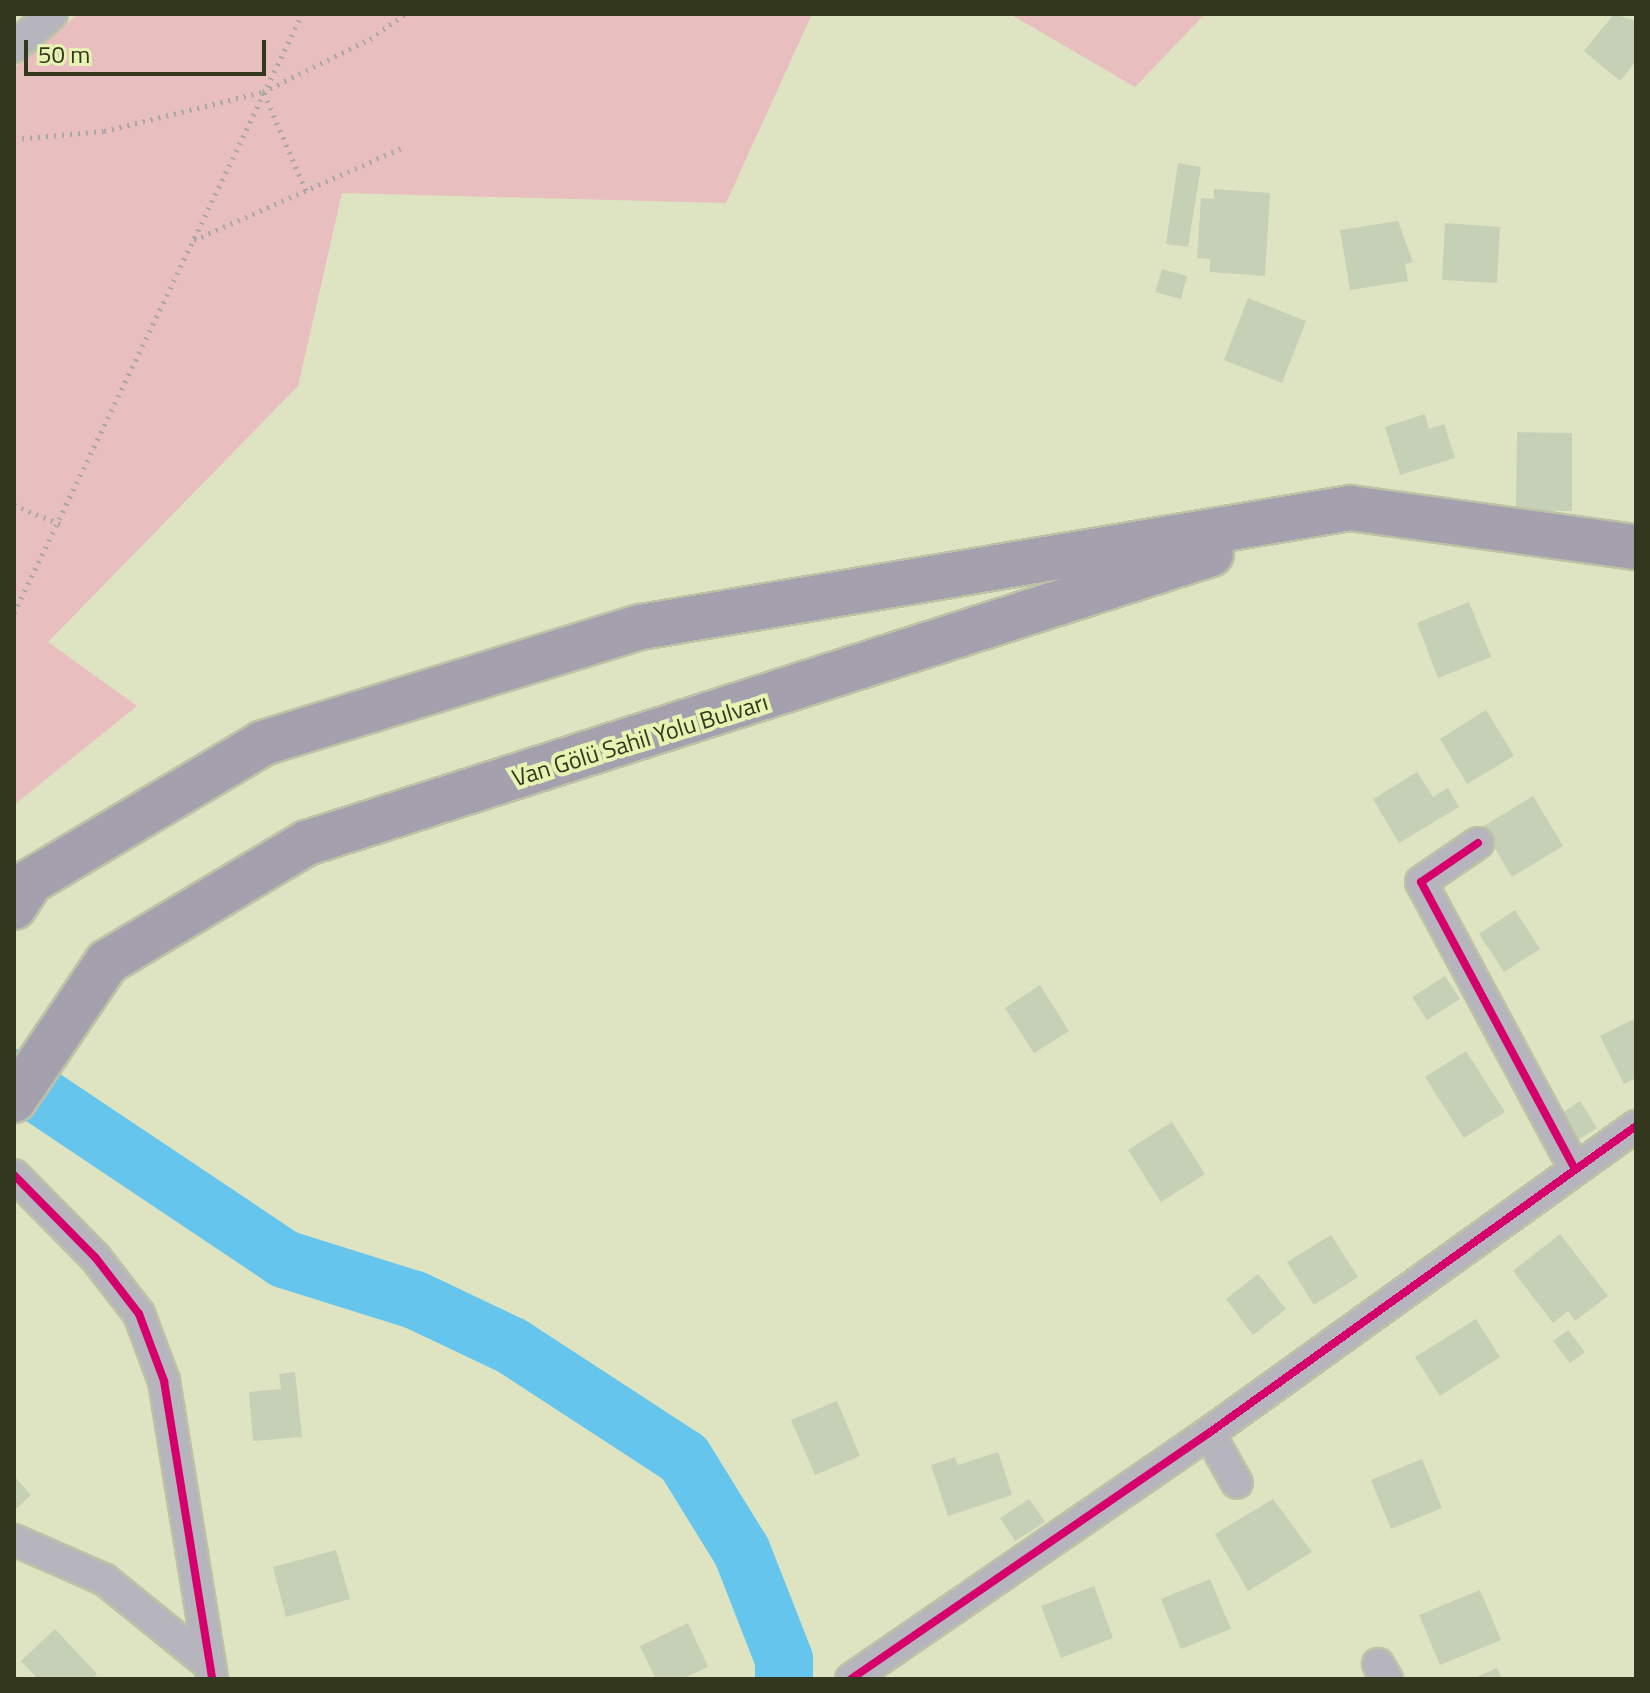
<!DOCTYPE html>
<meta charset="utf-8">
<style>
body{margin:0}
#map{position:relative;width:1650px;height:1693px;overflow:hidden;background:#dee4c2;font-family:"Titillium Web",sans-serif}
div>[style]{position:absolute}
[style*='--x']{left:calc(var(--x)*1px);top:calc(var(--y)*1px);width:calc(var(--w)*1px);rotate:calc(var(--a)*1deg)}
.green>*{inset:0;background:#e8bebe}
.river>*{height:58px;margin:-29px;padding:0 29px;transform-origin:29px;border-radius:29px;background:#66c5ec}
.building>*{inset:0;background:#c6d0b6}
.path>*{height:5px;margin-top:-2.5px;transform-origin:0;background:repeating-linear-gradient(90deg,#a8a8a6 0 2px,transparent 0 8px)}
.roads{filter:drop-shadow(2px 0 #bdc2a7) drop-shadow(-2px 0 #bdc2a7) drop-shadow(0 2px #bdc2a7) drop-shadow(0 -2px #bdc2a7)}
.minor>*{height:30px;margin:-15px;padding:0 15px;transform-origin:15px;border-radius:15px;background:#b6b4bc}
.primary>*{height:44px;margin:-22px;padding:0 22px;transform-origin:22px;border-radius:22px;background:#a5a0ae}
.cycleway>*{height:8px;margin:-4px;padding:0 4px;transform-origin:4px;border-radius:4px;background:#d6006c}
span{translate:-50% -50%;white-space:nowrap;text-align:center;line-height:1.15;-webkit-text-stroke:8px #e6f3b3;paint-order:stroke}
.street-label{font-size:24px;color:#32371d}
.frame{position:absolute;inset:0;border:16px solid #32371d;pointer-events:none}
.scale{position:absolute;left:24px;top:40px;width:242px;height:36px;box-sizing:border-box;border:4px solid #32371d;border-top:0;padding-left:10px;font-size:24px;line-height:28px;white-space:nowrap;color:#32371d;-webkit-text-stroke:6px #e6f3b3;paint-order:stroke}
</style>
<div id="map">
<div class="green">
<div style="clip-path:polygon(78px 14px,812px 14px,726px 203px,342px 193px,298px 386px,48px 642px,137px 706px,14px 805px,14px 68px)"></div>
<div style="clip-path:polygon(1010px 14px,1205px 14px,1135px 87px)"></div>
</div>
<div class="river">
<div style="--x:14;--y:1078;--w:325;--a:33.8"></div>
<div style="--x:284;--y:1259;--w:137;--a:17.4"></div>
<div style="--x:415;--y:1300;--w:107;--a:25.4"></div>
<div style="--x:512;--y:1346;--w:205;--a:33.1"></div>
<div style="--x:684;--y:1458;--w:110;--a:58.3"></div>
<div style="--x:742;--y:1552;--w:115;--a:68.6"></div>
<div style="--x:784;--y:1659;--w:20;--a:90"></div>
</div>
<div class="building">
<div style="clip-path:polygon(1614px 14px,1636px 21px,1636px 61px,1620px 81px,1584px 51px)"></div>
<div style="clip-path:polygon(1178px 163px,1201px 167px,1188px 247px,1166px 244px)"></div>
<div style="clip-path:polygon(1214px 189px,1270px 193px,1265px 276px,1210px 272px,1210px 259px,1197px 258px,1201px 198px,1214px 199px)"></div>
<div style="clip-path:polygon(1398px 221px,1413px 262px,1405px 264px,1408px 281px,1350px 290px,1340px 230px)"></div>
<div style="clip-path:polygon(1445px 223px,1500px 227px,1497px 283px,1442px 280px)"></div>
<div style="clip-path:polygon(1162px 269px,1187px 276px,1181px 299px,1155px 292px)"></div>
<div style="clip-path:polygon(1248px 298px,1306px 321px,1282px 383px,1224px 360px)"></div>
<div style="clip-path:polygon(1425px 414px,1429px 429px,1444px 424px,1455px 458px,1400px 475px,1385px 427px)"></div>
<div style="clip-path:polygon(1517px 432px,1572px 433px,1572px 511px,1516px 511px)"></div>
<div style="clip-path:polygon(1469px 602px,1491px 657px,1438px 678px,1417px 623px)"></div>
<div style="clip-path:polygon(1486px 710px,1514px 756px,1467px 784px,1440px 739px)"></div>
<div style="clip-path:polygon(1417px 772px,1433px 797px,1448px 788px,1459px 807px,1399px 843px,1373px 799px)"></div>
<div style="clip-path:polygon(1533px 796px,1563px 846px,1512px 877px,1482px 827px)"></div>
<div style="clip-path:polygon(1515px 910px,1540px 949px,1504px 972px,1479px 934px)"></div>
<div style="clip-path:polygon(1445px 976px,1460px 999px,1427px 1020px,1412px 997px)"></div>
<div style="clip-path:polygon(1040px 985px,1069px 1031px,1034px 1053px,1005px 1008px)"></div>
<div style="clip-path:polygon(1636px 1018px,1636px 1078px,1624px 1084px,1600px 1036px)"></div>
<div style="clip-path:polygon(1466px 1051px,1505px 1112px,1464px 1138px,1425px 1077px)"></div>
<div style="clip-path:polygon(1580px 1101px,1597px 1128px,1573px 1143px,1556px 1117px)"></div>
<div style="clip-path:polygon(1172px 1122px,1205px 1174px,1161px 1202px,1128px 1150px)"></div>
<div style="clip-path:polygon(1560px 1234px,1608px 1296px,1575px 1321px,1568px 1311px,1553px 1323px,1513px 1271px)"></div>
<div style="clip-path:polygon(1331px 1235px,1358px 1277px,1314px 1305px,1287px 1262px)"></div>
<div style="clip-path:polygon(1258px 1274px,1286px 1309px,1253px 1335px,1226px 1299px)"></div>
<div style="clip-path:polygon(1476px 1319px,1500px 1357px,1440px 1396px,1415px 1357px)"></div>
<div style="clip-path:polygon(1568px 1330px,1585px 1352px,1570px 1363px,1553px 1341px)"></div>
<div style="clip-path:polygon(295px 1372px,302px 1437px,253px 1441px,249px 1392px,281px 1389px,279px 1374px)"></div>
<div style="clip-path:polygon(837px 1401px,860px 1456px,815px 1475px,791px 1420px)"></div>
<div style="clip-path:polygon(998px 1452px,1012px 1495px,948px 1516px,931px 1465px,955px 1457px,958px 1465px)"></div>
<div style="clip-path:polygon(1422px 1459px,1442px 1508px,1391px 1529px,1371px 1480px)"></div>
<div style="clip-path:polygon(14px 1476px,31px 1495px,14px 1511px)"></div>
<div style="clip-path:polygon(1029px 1499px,1045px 1522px,1015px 1541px,1000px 1518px)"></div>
<div style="clip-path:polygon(1273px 1499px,1312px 1552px,1248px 1591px,1215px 1534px)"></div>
<div style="clip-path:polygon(336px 1550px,350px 1599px,286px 1617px,273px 1567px)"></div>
<div style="clip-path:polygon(1210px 1579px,1231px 1629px,1181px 1649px,1161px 1599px)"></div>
<div style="clip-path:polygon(1094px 1586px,1113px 1638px,1061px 1658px,1041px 1606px)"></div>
<div style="clip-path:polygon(1480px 1590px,1501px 1640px,1440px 1665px,1419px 1615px)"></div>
<div style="clip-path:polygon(688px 1623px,708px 1667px,682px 1679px,656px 1679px,640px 1646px)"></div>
<div style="clip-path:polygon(55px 1629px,97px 1674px,92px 1679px,38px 1679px,21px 1661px)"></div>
<div style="clip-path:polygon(1497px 1668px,1502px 1679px,1472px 1679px)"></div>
</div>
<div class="path">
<div style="--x:264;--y:93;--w:107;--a:66.8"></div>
<div style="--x:14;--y:139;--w:90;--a:-5.1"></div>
<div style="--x:104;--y:131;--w:164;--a:-13.8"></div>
<div style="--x:263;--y:92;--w:119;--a:-26.4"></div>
<div style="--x:370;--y:39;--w:43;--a:-35.5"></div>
<div style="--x:194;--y:240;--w:227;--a:-23.9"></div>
<div style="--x:14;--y:505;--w:50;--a:22.4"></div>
<div style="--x:14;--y:613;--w:665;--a:-64.32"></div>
</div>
<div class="roads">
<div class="minor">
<div style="--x:14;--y:47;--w:50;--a:-41"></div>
<div style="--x:1478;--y:843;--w:69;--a:145.6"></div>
<div style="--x:1421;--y:882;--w:321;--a:61.8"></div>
<div style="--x:14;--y:1175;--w:115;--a:45.4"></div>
<div style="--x:95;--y:1257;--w:72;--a:52.3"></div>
<div style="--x:139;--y:1314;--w:72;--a:69.5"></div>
<div style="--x:164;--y:1381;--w:302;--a:80.8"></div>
<div style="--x:1209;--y:1433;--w:57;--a:60.8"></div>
<div style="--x:14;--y:1540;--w:99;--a:23.7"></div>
<div style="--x:105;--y:1580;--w:135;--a:39"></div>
<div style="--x:1378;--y:1664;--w:17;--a:59"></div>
<div style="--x:851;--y:1679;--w:434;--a:-34.5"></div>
<div style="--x:1209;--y:1433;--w:526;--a:-35.71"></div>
</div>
<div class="primary">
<div style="--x:14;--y:907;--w:31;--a:-57"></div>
<div style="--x:31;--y:881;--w:270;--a:-30.7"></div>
<div style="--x:263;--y:743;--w:395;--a:-17.1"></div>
<div style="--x:641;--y:627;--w:719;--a:-9.53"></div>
<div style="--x:1350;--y:508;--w:289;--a:7.8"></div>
<div style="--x:14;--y:1100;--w:166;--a:-56"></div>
<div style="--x:107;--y:962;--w:233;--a:-30.8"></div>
<div style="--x:307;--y:843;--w:949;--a:-17.73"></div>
</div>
</div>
<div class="cycleway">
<div style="--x:1478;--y:843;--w:69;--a:145.6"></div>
<div style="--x:1421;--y:882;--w:321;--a:61.8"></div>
<div style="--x:14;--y:1175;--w:115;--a:45.4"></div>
<div style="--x:95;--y:1257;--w:72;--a:52.3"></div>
<div style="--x:139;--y:1314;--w:72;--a:69.5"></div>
<div style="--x:164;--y:1381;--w:302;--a:80.8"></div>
<div style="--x:851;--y:1679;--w:434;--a:-34.5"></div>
<div style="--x:1209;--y:1433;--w:526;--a:-35.71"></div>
</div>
<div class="street-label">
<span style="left:640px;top:740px;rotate:-17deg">Van Gölü Sahil Yolu Bulvarı</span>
</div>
<div class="frame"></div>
<div class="scale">50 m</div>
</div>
